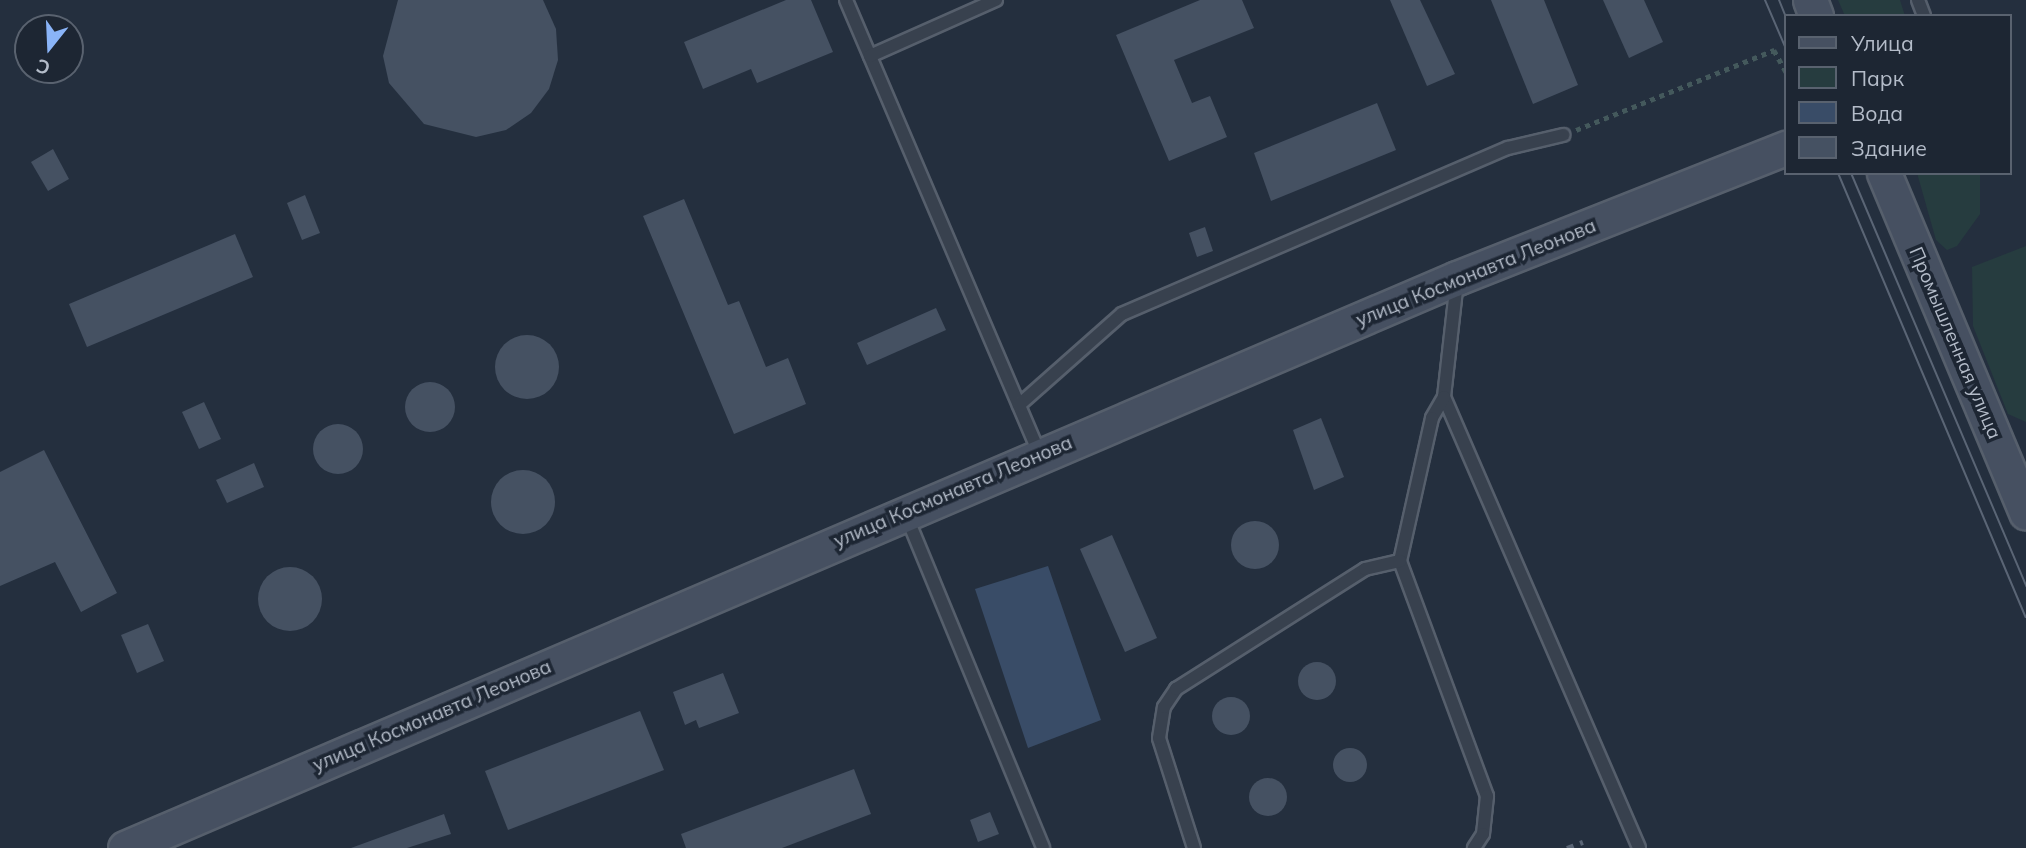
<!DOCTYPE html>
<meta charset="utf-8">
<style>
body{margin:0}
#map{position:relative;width:2026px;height:848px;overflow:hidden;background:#242f3e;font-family:Mulish,sans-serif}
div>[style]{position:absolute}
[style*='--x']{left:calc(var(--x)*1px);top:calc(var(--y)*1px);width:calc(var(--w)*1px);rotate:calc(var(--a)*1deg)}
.green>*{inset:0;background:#263c3f}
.water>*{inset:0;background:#394c67}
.building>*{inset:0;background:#455162}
.round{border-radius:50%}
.path>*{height:4.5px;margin-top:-2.25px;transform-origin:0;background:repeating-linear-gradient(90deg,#44595c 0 5px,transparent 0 10px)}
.roads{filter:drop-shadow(2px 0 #565f6c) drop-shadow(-2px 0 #565f6c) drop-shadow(0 2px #565f6c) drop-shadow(0 -2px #565f6c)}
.lane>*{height:12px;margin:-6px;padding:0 6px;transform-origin:6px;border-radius:6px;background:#38414e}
.secondary>*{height:33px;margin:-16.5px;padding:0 16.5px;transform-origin:16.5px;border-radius:16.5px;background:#465061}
.tram>*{height:2px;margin:-1px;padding:0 1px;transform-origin:1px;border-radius:1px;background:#5a6575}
.rail>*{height:5px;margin-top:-2.5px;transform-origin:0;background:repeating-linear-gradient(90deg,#5a6575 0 7px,transparent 0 14px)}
span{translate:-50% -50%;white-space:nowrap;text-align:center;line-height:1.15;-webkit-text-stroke:7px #1d2633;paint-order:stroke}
.street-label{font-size:19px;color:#b4bcc9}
.legend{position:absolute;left:1784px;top:14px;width:228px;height:161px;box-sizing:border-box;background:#1d2633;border:2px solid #59626f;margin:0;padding:9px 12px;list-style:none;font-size:21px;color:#b4bcc9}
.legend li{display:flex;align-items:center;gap:14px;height:35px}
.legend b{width:35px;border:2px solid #59626f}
.north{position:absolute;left:14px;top:14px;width:70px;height:70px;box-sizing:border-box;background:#1d2633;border:2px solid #59626f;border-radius:50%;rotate:198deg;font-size:19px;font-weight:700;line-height:28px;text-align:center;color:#b4bcc9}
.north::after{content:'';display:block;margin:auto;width:24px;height:32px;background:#8ab4f8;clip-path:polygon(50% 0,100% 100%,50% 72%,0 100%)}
</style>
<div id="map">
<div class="green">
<div style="clip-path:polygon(1838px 0,1900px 0,1905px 16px,1845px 16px)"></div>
<div style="clip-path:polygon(1917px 173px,1980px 173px,1980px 214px,1957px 246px,1947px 250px,1936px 240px)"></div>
<div style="clip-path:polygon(2026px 246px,2026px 422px,2008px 414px,1973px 326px,1972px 267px)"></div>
</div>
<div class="water">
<div style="clip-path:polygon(1048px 566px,1101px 720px,1028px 748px,975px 589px)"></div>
</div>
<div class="building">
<div style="clip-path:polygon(398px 0,543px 0,556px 29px,558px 60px,549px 89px,531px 113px,506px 130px,476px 137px,424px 124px,389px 83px,383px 56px)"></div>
<div style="clip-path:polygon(786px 0,811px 0,833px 52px,757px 83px,751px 69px,703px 89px,684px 42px)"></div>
<div style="clip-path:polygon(1200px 0,1242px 0,1254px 28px,1174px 60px,1192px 103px,1210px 96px,1227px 137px,1169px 161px,1116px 35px)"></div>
<div style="clip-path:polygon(1390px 0,1420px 0,1455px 74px,1427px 86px)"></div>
<div style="clip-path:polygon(1491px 0,1544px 0,1578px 85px,1533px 104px)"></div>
<div style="clip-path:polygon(1603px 0,1644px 0,1663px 42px,1629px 58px)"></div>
<div style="clip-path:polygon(1377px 103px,1396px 150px,1271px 201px,1254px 153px)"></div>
<div style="clip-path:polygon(53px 149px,69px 179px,48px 191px,31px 162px)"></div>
<div style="clip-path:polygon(305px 195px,320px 233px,302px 240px,287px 203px)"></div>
<div style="clip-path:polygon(684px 199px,728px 305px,739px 301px,766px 367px,788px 358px,806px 404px,734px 434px,643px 216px)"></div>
<div style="clip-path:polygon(1205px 227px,1213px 251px,1197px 257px,1189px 233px)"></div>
<div style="clip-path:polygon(235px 234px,253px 277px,87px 347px,69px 304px)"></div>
<div style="clip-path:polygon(936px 308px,946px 330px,867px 365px,857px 343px)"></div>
<div class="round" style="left:495px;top:335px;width:64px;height:64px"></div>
<div class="round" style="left:405px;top:382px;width:50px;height:50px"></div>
<div style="clip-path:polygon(204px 402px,221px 439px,199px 449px,182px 412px)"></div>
<div style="clip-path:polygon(1321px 418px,1344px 477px,1314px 490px,1293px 430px)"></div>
<div class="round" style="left:313px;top:424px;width:50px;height:50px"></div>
<div style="clip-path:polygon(44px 450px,117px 593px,81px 612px,55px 562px,0 586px,0 472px)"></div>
<div style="clip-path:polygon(254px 463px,264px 487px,227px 503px,216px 480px)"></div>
<div class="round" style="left:491px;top:470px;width:64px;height:64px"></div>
<div class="round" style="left:1231px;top:521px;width:48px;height:48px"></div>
<div style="clip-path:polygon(1112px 535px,1157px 638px,1125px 652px,1080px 549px)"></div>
<div class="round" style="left:258px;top:567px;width:64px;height:64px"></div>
<div style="clip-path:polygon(148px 624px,164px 661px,137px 673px,121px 635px)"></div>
<div class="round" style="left:1298px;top:662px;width:38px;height:38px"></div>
<div style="clip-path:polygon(723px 673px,739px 713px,699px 728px,696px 720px,685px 725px,673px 692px)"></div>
<div class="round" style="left:1212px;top:697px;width:38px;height:38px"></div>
<div style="clip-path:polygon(640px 711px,664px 770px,508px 830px,485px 771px)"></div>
<div class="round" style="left:1333px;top:748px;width:34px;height:34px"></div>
<div style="clip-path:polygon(854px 769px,871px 814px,782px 848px,686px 848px,681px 834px)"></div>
<div class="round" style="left:1249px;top:778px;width:38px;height:38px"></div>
<div style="clip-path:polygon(990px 812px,999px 834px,978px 842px,970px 820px)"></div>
<div style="clip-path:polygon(444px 814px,451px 834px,407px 848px,351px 848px)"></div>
</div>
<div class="path">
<div style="--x:1576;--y:130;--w:214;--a:-22"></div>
<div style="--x:1774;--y:50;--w:25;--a:61"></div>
</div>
<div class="roads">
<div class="lane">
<div style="--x:846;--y:0;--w:494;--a:66.9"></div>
<div style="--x:1918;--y:0;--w:17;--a:69"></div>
<div style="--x:870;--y:56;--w:138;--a:-24"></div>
<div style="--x:1457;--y:281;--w:117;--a:96.4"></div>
<div style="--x:1444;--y:397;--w:491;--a:66.6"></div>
<div style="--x:1444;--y:397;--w:24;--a:120"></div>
<div style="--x:1432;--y:418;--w:147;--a:102.6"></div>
<div style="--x:1400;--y:561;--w:251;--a:69.7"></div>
<div style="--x:1487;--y:796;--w:38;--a:96"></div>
<div style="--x:1483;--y:834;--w:17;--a:123"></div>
<div style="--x:1019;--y:405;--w:137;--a:-41.5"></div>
<div style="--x:1122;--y:314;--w:420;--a:-23.3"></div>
<div style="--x:1508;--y:148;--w:57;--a:-13.3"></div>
<div style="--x:906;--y:515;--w:360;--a:67.6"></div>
<div style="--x:1194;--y:848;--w:115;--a:-107.7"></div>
<div style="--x:1159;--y:738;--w:31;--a:-81"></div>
<div style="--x:1164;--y:707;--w:22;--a:-56"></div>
<div style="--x:1176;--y:689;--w:224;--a:-32.4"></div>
<div style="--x:1365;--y:569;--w:36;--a:-13"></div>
</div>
<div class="secondary">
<div style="--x:1810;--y:0;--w:17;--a:69"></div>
<div style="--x:1884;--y:173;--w:368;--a:67.3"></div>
<div style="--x:125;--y:848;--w:1449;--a:-23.17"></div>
<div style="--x:1457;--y:278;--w:354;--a:-21.6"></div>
</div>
</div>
<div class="tram">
<div style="--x:1765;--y:0;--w:53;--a:66.8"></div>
<div style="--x:1779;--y:0;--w:18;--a:68"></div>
<div style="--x:1838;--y:173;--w:482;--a:67.1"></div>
<div style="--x:1851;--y:173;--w:449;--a:67"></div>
</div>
<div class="rail">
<div style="--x:1567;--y:848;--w:17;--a:-21"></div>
</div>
<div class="street-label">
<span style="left:1476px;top:273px;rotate:-22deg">улица Космонавта Леонова</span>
<span style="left:1955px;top:343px;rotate:67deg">Промышленная улица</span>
<span style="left:953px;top:492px;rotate:-23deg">улица Космонавта Леонова</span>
<span style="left:432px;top:716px;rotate:-23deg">улица Космонавта Леонова</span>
</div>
<ul class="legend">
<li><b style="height:9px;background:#465061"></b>Улица</li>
<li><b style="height:19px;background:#263c3f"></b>Парк</li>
<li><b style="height:19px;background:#394c67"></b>Вода</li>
<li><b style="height:19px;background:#455162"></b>Здание</li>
</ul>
<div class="north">С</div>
</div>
